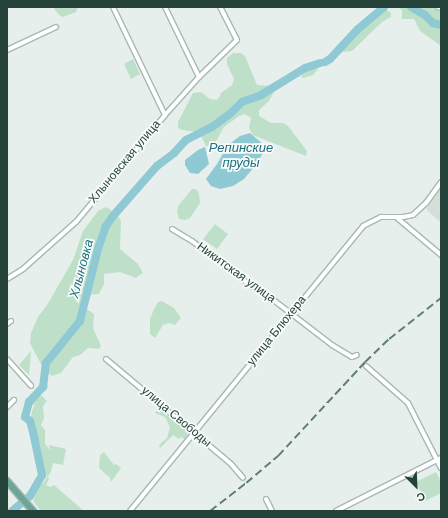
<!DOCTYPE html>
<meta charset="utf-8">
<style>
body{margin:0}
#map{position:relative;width:448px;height:518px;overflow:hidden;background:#e6efeb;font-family:Helvetica,sans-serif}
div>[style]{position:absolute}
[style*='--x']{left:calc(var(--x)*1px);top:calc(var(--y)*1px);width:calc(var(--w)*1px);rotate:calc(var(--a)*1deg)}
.built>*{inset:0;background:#d4dfda}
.green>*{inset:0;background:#bfe0c8}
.water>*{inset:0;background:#8ec9d4}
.river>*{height:8px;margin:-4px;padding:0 4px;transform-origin:4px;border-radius:4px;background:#8ec9d4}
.roads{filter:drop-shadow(1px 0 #a8b8b2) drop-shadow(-1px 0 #a8b8b2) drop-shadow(0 1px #a8b8b2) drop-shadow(0 -1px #a8b8b2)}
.minor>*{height:4px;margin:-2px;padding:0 2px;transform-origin:2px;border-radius:2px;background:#fff}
.primary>*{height:6px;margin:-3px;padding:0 3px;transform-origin:3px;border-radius:3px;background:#6aa596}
.rail>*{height:1.5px;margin-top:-0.75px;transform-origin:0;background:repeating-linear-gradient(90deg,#5f7d75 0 8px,transparent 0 12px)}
span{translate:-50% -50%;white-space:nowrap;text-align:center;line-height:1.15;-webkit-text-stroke:3.5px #f7fbf9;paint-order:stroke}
.street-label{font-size:12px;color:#24423a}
.water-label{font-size:13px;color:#1c6f80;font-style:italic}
.frame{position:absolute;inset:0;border:8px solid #24423a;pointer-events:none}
.north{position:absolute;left:396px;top:466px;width:40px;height:40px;-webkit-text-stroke:3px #f7fbf9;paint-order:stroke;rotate:156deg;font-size:11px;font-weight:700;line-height:16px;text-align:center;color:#24423a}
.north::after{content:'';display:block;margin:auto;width:14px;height:18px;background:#24423a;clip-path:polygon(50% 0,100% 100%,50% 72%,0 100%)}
</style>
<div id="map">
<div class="built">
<div style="clip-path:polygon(441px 186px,441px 223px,426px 209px)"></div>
</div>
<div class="green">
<div style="clip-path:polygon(53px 7px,78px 7px,76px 12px,63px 17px,59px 15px)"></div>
<div style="clip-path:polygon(399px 7px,430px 7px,441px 10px,441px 46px,420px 31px,414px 19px,402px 19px,402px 11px)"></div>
<div style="clip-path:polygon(381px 9px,388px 11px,391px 13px,391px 17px,382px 22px,352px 51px,341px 52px,339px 47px,341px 43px,373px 12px)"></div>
<div style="clip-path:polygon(233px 53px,241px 53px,245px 56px,257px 85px,271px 86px,275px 90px,269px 101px,259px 110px,259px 116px,271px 123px,283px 123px,288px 126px,307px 151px,306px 156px,253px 135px,249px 128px,251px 118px,245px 114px,239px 116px,224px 127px,215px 143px,208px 146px,206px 146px,199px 132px,182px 130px,178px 128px,178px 122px,193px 93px,201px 92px,210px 99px,216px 100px,219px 98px,221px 93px,232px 85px,234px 79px,227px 64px,227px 58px)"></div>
<div style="clip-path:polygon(133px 59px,140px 74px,131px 79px,124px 64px)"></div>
<div style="clip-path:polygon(315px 66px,318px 69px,313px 75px,303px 78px,301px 77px,305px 72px)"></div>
<div style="clip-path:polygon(192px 189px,196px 189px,199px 194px,200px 203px,190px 218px,185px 220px,179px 219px,177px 212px,178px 206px)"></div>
<div style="clip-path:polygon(106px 207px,117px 214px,121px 221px,120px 249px,138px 264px,143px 273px,136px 278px,120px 272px,104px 274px,104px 284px,99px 294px,86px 295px,81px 298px,82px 306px,94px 314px,93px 328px,101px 346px,99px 349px,88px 348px,80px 355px,73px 357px,61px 373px,52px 376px,44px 370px,30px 343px,31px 333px,38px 317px,47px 305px,73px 260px,83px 231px,98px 211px)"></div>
<div style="clip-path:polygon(215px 224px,228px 234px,217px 249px,203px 239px)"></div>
<div style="clip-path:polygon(162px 301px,174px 308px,181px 318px,175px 325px,169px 323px,163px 325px,155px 338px,150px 334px,150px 319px,154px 309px,158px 302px)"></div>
<div style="clip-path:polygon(31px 351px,29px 375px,19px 365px)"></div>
<div style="clip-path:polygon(37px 396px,42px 396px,47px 401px,43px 406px,44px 418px,41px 425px,45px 430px,45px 444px,50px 450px,49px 445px,66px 449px,63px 465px,53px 463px,51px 472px,48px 476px,49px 479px,46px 485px,50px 487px,54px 485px,84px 511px,41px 511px,33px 501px,37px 489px,45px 481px,47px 476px,38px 456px,39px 448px,36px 443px,34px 430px,30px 423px,32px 411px,35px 404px,31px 406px,28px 405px,28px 401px,30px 398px)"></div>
<div style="clip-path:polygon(159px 408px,161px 408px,165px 411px,165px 414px,179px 425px,182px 424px,189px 432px,185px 439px,181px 437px,179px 439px,173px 435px,160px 448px,159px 445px,167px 438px,170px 427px,165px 417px,155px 413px)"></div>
<div style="clip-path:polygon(104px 452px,114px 465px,116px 464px,121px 468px,111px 482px,110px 478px,99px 468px,100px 455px)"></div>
<div style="clip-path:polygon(436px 472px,441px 482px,441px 493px,425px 501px,416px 482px)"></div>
</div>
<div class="water">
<div style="clip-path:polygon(250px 133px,263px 144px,263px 153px,255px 166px,244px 179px,233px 186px,220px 189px,211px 186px,206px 179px,217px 164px,228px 145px,240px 136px)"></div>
<div style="clip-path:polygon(205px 147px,209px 164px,198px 174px,190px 173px,185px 165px,185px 160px,198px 150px)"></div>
</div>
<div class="river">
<div style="--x:411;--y:7;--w:16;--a:30"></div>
<div style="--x:425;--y:15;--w:11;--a:45"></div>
<div style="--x:433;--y:23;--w:8;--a:14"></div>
<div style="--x:325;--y:62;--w:6;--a:-31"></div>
<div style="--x:330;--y:59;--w:41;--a:-47"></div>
<div style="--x:358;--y:29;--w:34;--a:-40"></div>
<div style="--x:12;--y:511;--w:23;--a:-40"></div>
<div style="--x:30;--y:496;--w:24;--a:-60"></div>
<div style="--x:42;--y:475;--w:44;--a:-101.8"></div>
<div style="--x:33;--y:432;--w:11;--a:-105"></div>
<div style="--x:30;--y:421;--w:6;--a:-141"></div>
<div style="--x:25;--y:417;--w:16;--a:-75"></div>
<div style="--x:29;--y:402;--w:21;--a:-47"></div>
<div style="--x:43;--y:387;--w:24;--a:-83"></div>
<div style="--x:46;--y:363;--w:54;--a:-51"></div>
<div style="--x:80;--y:321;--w:74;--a:-76"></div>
<div style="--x:98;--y:249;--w:24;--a:-71"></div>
<div style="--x:106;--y:226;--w:12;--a:-55"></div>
<div style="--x:113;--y:216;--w:67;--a:-48.7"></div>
<div style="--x:157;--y:166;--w:21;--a:-37"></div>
<div style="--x:174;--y:153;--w:18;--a:-47"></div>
<div style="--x:186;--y:140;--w:29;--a:-27"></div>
<div style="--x:212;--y:127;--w:22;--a:-36"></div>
<div style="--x:230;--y:114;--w:17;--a:-45"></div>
<div style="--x:242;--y:102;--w:20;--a:-20"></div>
<div style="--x:261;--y:95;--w:52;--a:-31.5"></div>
<div style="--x:305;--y:68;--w:16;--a:-18"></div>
</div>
<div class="roads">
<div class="minor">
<div style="--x:113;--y:7;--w:120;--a:64.3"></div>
<div style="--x:165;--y:7;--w:78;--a:64.1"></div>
<div style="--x:438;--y:7;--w:3;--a:18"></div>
<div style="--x:7;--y:50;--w:54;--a:-25.1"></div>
<div style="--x:396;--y:217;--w:59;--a:40.2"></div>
<div style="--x:172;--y:229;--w:23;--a:31"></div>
<div style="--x:192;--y:241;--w:81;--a:37"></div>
<div style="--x:257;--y:290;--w:6;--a:18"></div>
<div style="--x:263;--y:292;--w:87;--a:37.5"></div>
<div style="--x:332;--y:345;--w:23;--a:31"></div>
<div style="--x:352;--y:357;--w:5;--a:-22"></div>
<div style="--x:7;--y:279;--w:19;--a:-32"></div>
<div style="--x:23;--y:269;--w:71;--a:-41.6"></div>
<div style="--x:76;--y:222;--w:139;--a:-50.2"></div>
<div style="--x:165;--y:115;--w:51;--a:-48.2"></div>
<div style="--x:199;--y:77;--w:53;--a:-44.2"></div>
<div style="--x:237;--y:40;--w:37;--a:-117"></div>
<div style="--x:7;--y:324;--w:5;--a:-37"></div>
<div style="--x:7;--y:359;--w:36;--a:48"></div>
<div style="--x:106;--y:359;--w:163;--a:40"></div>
<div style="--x:231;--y:464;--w:18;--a:49"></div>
<div style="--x:366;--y:366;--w:56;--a:41.4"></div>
<div style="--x:408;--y:403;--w:73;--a:63.1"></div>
<div style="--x:7;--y:407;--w:10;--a:-45"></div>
<div style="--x:266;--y:499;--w:13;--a:63"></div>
<div style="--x:130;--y:511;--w:368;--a:-50.7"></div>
<div style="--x:363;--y:226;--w:20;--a:-27"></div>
<div style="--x:381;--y:217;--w:22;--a:0"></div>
<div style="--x:403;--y:217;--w:10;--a:-11"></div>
<div style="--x:413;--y:215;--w:18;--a:-43"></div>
<div style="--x:426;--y:203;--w:26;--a:-54"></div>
<div style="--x:336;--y:511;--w:118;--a:-26.8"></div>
</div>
<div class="primary">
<div style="--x:7;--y:481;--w:40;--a:49"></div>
</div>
</div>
<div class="rail">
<div style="--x:210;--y:511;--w:46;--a:-37.9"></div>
<div style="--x:246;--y:483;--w:42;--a:-40.2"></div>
<div style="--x:278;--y:456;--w:128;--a:-47.2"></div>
<div style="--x:365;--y:362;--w:33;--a:-44"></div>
<div style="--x:389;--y:339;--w:66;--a:-38.3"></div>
</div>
<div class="street-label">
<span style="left:125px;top:162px;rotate:-50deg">Хлыновская улица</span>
<span style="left:236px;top:273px;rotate:36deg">Никитская улица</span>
<span style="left:277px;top:331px;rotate:-51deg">улица Блюхера</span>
<span style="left:176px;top:417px;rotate:40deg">улица Свободы</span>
</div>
<div class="water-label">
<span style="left:241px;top:156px">Репинские<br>пруды</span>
<span style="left:82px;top:269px;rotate:-75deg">Хлыновка</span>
</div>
<div class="frame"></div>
<div class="north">С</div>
</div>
